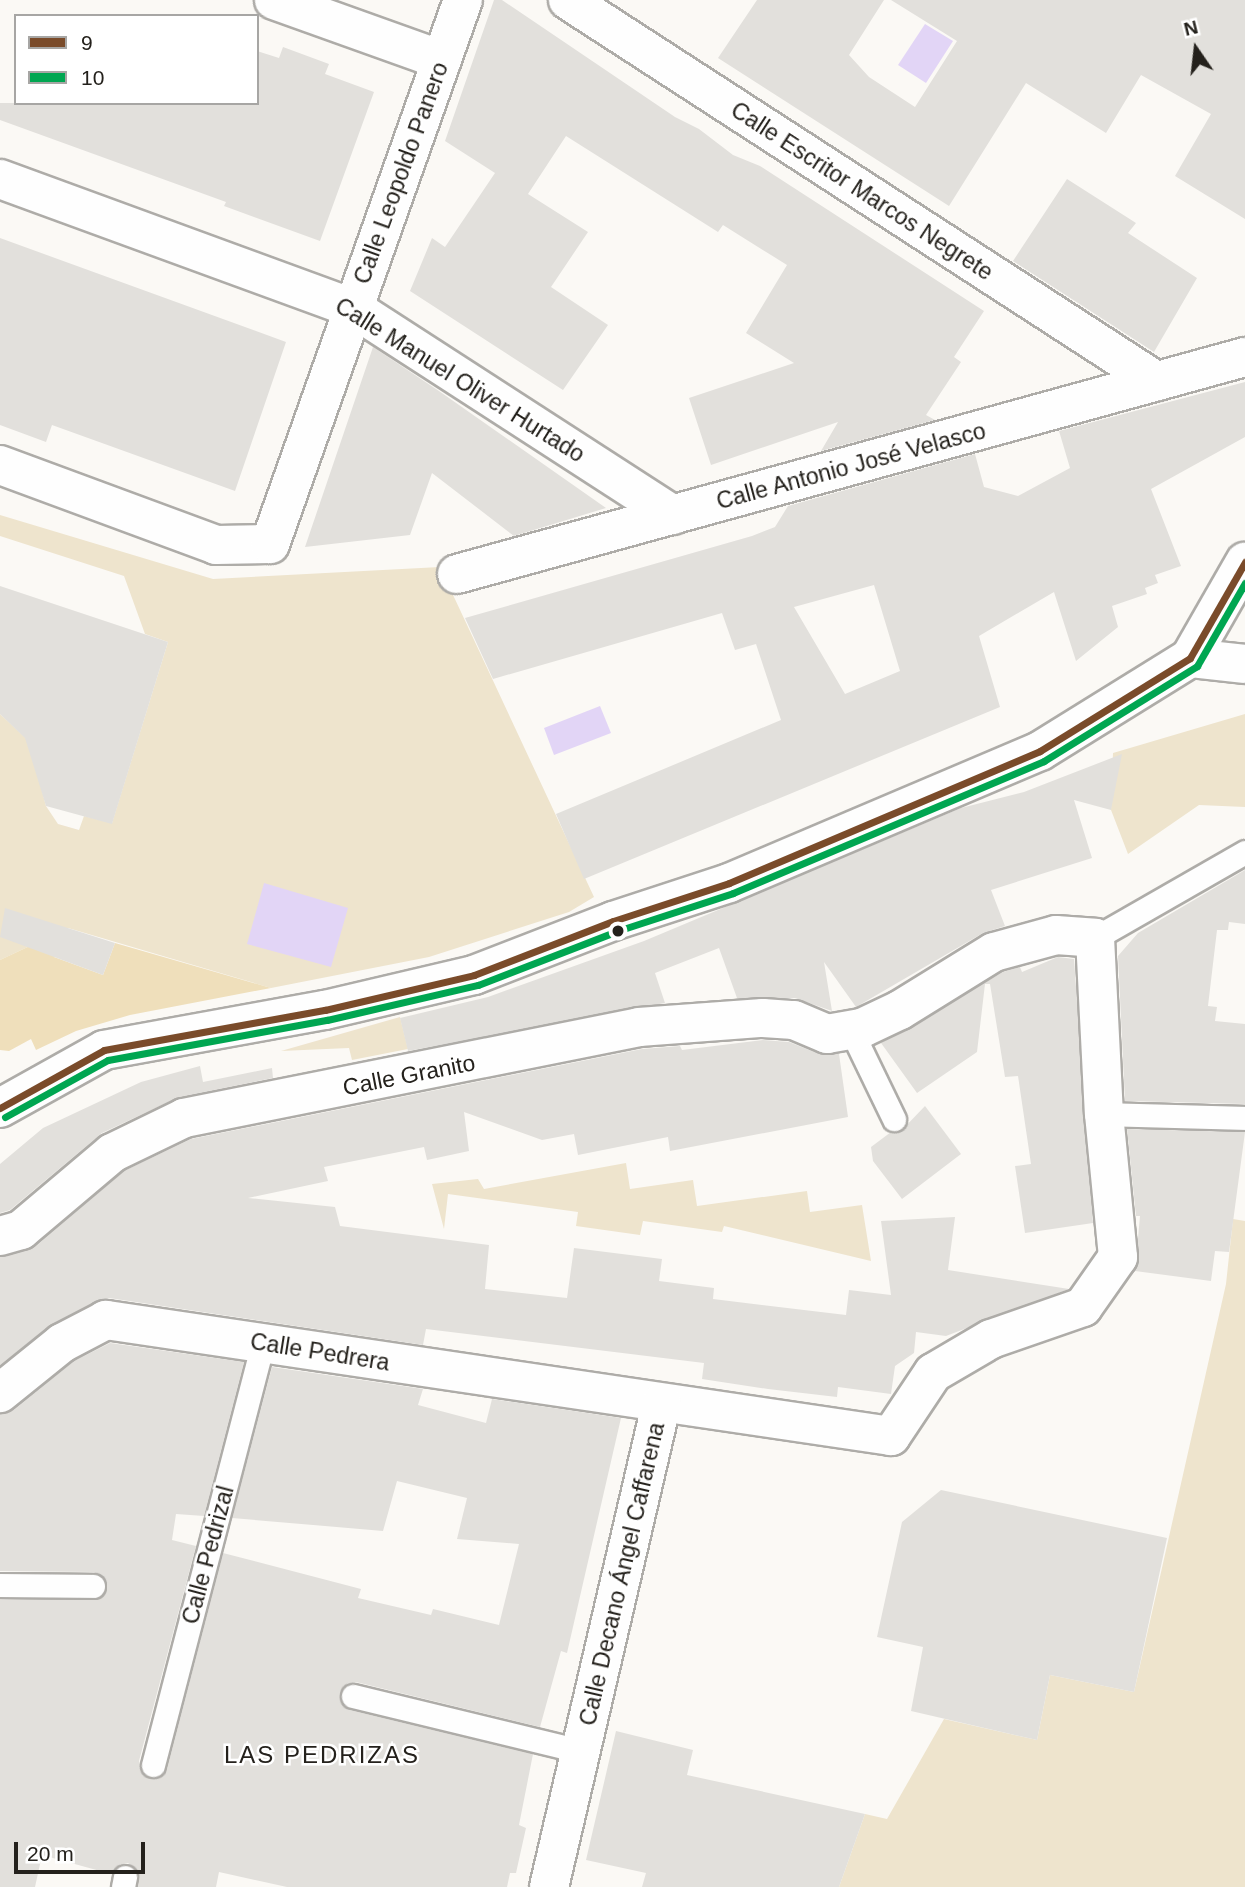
<!DOCTYPE html>
<meta charset="utf-8">
<style>
body{margin:0}
#map{position:relative;width:1245px;height:1887px;overflow:hidden;background:#fbf9f5;font-family:Helvetica,sans-serif}
div>[style]{position:absolute}
[style*='--x']{left:calc(var(--x)*1px);top:calc(var(--y)*1px);width:calc(var(--w)*1px);rotate:calc(var(--a)*1deg)}
.green>*{inset:0;background:#eee4cd}
.forest>*{inset:0;background:#efdfbb}
.water>*{inset:0;background:#e2d5f6}
.building>*{inset:0;background:#e2e0dc}
.roads{filter:drop-shadow(2px 0 #aeaca8) drop-shadow(-2px 0 #aeaca8) drop-shadow(0 2px #aeaca8) drop-shadow(0 -2px #aeaca8)}
.lane>*{height:23px;margin:-11.5px;padding:0 11.5px;transform-origin:11.5px;border-radius:11.5px;background:#fefefe}
.street>*{height:38px;margin:-19px;padding:0 19px;transform-origin:19px;border-radius:19px;background:#fefefe}
.secondary>*{height:38px;margin:-19px;padding:0 19px;transform-origin:19px;border-radius:19px;background:#fefefe}
.bus-1>*{height:7px;margin:-3.5px;padding:0 3.5px;transform-origin:3.5px;border-radius:3.5px;background:#7a4b2a}
.bus-2>*{height:7px;margin:-3.5px;padding:0 3.5px;transform-origin:3.5px;border-radius:3.5px;background:#00a651}
.dots>*{width:19px;height:19px;translate:-50% -50%;box-sizing:border-box;border:4px solid #fff;border-radius:50%}
span{translate:-50% -50%;white-space:nowrap;text-align:center;line-height:1.15;-webkit-text-stroke:5px #fff;paint-order:stroke}
.street-label{font-size:23px;color:#24211c}
.neighbourhood-label{font-size:24px;color:#24211c;letter-spacing:2px}
.legend{position:absolute;left:14px;top:14px;width:245px;height:91px;box-sizing:border-box;background:#fff;border:2px solid #a7a6a4;margin:0;padding:9px 12px;list-style:none;font-size:21px;color:#24211c}
.legend li{display:flex;align-items:center;gap:14px;height:35px}
.legend b{width:35px;border:2px solid #a7a6a4}
.north{position:absolute;left:1161px;top:14px;width:70px;height:70px;-webkit-text-stroke:5px #fff;paint-order:stroke;rotate:346deg;font-size:19px;font-weight:700;line-height:28px;text-align:center;color:#24211c}
.north::after{content:'';display:block;margin:auto;width:24px;height:32px;background:#24211c;clip-path:polygon(50% 0,100% 100%,50% 72%,0 100%)}
.scale{position:absolute;left:14px;top:1842px;width:131px;height:32px;box-sizing:border-box;border:4px solid #24211c;border-top:0;padding-left:9px;font-size:21px;line-height:24px;white-space:nowrap;color:#24211c;-webkit-text-stroke:5px #fff;paint-order:stroke}
</style>
<div id="map">
<div class="green">
<div style="clip-path:polygon(0 515px,213px 579px,440px 567px,594px 897px,569px 912px,429px 957px,271px 988px,68px 928px,0 960px,0 714px,29px 741px,46px 806px,58px 824px,79px 830px,84px 816px,112px 823px,168px 642px,145px 634px,124px 576px,0 536px)"></div>
<div style="clip-path:polygon(1245px 714px,1245px 807px,1199px 805px,1128px 854px,1111px 810px,1113px 753px)"></div>
<div style="clip-path:polygon(400px 1017px,408px 1049px,352px 1060px,349px 1048px,281px 1051px)"></div>
<div style="clip-path:polygon(626px 1163px,630px 1189px,693px 1180px,697px 1206px,807px 1191px,810px 1212px,862px 1205px,871px 1261px,724px 1226px,722px 1232px,643px 1221px,640px 1235px,576px 1226px,578px 1212px,448px 1194px,444px 1229px,432px 1184px,478px 1179px,484px 1189px)"></div>
<div style="clip-path:polygon(1233px 1219px,1245px 1221px,1245px 1887px,839px 1887px,865px 1814px,887px 1819px,944px 1719px,1037px 1740px,1050px 1675px,1134px 1692px,1226px 1284px)"></div>
</div>
<div class="forest">
<div style="clip-path:polygon(68px 928px,54px 957px,103px 975px,115px 943px,271px 988px,130px 1015px,76px 1031px,36px 1050px,31px 1039px,9px 1051px,0 1050px,0 960px)"></div>
</div>
<div class="water">
<div style="clip-path:polygon(925px 24px,953px 41px,926px 83px,898px 65px)"></div>
<div style="clip-path:polygon(600px 706px,611px 733px,554px 755px,544px 728px)"></div>
<div style="clip-path:polygon(264px 883px,348px 908px,331px 967px,247px 944px)"></div>
</div>
<div class="building">
<div style="clip-path:polygon(494px 0,502px 0,675px 117px,699px 129px,733px 155px,760px 166px,984px 311px,954px 357px,961px 362px,926px 415px,935px 420px,821px 451px,838px 422px,711px 465px,689px 398px,794px 363px,746px 333px,787px 265px,723px 225px,718px 232px,566px 136px,528px 194px,588px 232px,551px 287px,608px 325px,563px 390px,410px 291px,432px 238px,445px 247px,495px 173px,445px 141px)"></div>
<div style="clip-path:polygon(757px 0,884px 0,849px 55px,869px 77px,915px 107px,957px 41px,891px 0,1245px 0,1245px 219px,1175px 176px,1211px 114px,1141px 75px,1106px 133px,1026px 83px,949px 206px,718px 58px)"></div>
<div style="clip-path:polygon(283px 47px,329px 64px,325px 74px,374px 92px,320px 241px,224px 206px,226px 202px,0 120px,0 103px,257px 103px,257px 51px,279px 58px)"></div>
<div style="clip-path:polygon(1067px 179px,1136px 223px,1128px 233px,1197px 278px,1154px 352px,1013px 261px)"></div>
<div style="clip-path:polygon(0 238px,286px 342px,235px 491px,52px 425px,46px 442px,0 425px)"></div>
<div style="clip-path:polygon(373px 347px,439px 391px,606px 508px,514px 536px,432px 473px,410px 535px,305px 547px)"></div>
<div style="clip-path:polygon(evenodd,1245px 382px,1245px 437px,1151px 489px,1181px 566px,1155px 575px,1158px 583px,1145px 588px,1147px 594px,1112px 606px,1118px 627px,1076px 661px,1054px 592px,979px 636px,1000px 707px,584px 879px,556px 814px,781px 720px,756px 644px,735px 650px,722px 613px,493px 679px,465px 618px,752px 536px,775px 527px,788px 506px,975px 454px,984px 487px,1018px 496px,1070px 468px,1059px 431px,1245px 382px,874px 585px,900px 671px,845px 694px,794px 607px,874px 585px)"></div>
<div style="clip-path:polygon(0 586px,168px 642px,112px 824px,46px 806px,25px 738px,0 714px)"></div>
<div style="clip-path:polygon(1122px 754px,1111px 810px,1074px 800px,1092px 858px,991px 890px,1005px 926px,983px 933px,856px 1007px,824px 962px,832px 1011px,795px 998px,737px 998px,719px 948px,655px 973px,665px 1003px,408px 1051px,400px 1018px,488px 997px,644px 941px,961px 808px,1024px 792px)"></div>
<div style="clip-path:polygon(1245px 870px,1245px 924px,1229px 922px,1228px 930px,1217px 930px,1208px 1006px,1217px 1007px,1215px 1021px,1245px 1024px,1245px 1104px,1125px 1101px,1118px 956px,1138px 933px)"></div>
<div style="clip-path:polygon(5px 908px,115px 943px,103px 975px,0 937px)"></div>
<div style="clip-path:polygon(1058px 957px,1074px 959px,1093px 1223px,1025px 1233px,1015px 1166px,1031px 1164px,1018px 1076px,1005px 1077px,990px 984px,985px 984px,977px 1052px,917px 1093px,881px 1043px,1003px 972px,1020px 967px,1022px 972px)"></div>
<div style="clip-path:polygon(763px 1040px,789px 1042px,819px 1054px,839px 1054px,848px 1117px,670px 1151px,668px 1137px,578px 1155px,574px 1134px,542px 1140px,464px 1112px,469px 1151px,427px 1160px,424px 1147px,324px 1167px,328px 1181px,248px 1198px,335px 1207px,340px 1226px,489px 1245px,485px 1289px,567px 1298px,574px 1248px,662px 1259px,659px 1281px,714px 1288px,713px 1299px,846px 1315px,849px 1290px,891px 1295px,881px 1221px,955px 1217px,948px 1270px,1069px 1289px,946px 1336px,916px 1332px,914px 1353px,895px 1366px,891px 1394px,838px 1387px,837px 1397px,768px 1389px,702px 1379px,704px 1363px,426px 1329px,423px 1345px,109px 1298px,52px 1324px,0 1365px,0 1257px,35px 1247px,124px 1171px,191px 1139px,642px 1049px,680px 1046px,682px 1050px)"></div>
<div style="clip-path:polygon(200px 1066px,203px 1082px,272px 1068px,273px 1078px,179px 1097px,102px 1133px,10px 1210px,0 1213px,0 1164px,43px 1128px,141px 1082px)"></div>
<div style="clip-path:polygon(925px 1106px,961px 1154px,902px 1199px,873px 1161px,871px 1147px,891px 1132px,901px 1131px)"></div>
<div style="clip-path:polygon(1127px 1129px,1245px 1132px,1229px 1252px,1215px 1251px,1211px 1281px,1135px 1271px,1140px 1216px,1136px 1216px)"></div>
<div style="clip-path:polygon(110px 1343px,244px 1362px,204px 1516px,176px 1514px,172px 1540px,196px 1546px,139px 1761px,143px 1774px,150px 1779px,162px 1775px,167px 1769px,223px 1553px,361px 1589px,358px 1598px,431px 1615px,433px 1609px,499px 1625px,519px 1544px,457px 1539px,467px 1498px,397px 1481px,383px 1531px,232px 1518px,272px 1367px,423px 1389px,418px 1405px,486px 1423px,492px 1399px,621px 1418px,567px 1653px,561px 1651px,540px 1727px,356px 1682px,348px 1683px,340px 1692px,340px 1701px,350px 1710px,533px 1754px,519px 1825px,526px 1828px,516px 1873px,510px 1873px,507px 1887px,287px 1887px,219px 1872px,216px 1887px,137px 1887px,138px 1872px,128px 1863px,120px 1864px,111px 1874px,42px 1855px,35px 1887px,0 1887px,0 1599px,93px 1600px,105px 1594px,107px 1585px,94px 1572px,0 1571px,0 1414px,14px 1410px,74px 1361px)"></div>
<div style="clip-path:polygon(941px 1490px,1167px 1538px,1134px 1692px,1050px 1675px,1037px 1740px,911px 1711px,923px 1647px,877px 1637px,902px 1522px)"></div>
<div style="clip-path:polygon(616px 1731px,693px 1750px,687px 1775px,865px 1814px,839px 1887px,642px 1887px,646px 1873px,586px 1860px)"></div>
</div>
<div class="roads">
<div class="lane">
<div style="--x:1095;--y:938;--w:173;--a:-29.8"></div>
<div style="--x:851;--y:1030;--w:99;--a:64.2"></div>
<div style="--x:1104;--y:1114;--w:141;--a:1.6"></div>
<div style="--x:0;--y:1585;--w:93;--a:0.6"></div>
<div style="--x:353;--y:1696;--w:235;--a:13.6"></div>
<div style="--x:153;--y:1765;--w:435;--a:-75.4"></div>
<div style="--x:123;--y:1887;--w:10;--a:-79"></div>
</div>
<div class="street">
<div style="--x:274;--y:0;--w:178;--a:19.7"></div>
<div style="--x:568;--y:0;--w:701;--a:32.94"></div>
<div style="--x:0;--y:179;--w:376;--a:20.1"></div>
<div style="--x:353;--y:308;--w:381;--a:32.9"></div>
<div style="--x:0;--y:465;--w:230;--a:20.3"></div>
<div style="--x:216;--y:545;--w:54;--a:-1.1"></div>
<div style="--x:270;--y:544;--w:577;--a:-70.47"></div>
<div style="--x:457;--y:574;--w:817;--a:-15.4"></div>
<div style="--x:1190;--y:658;--w:55;--a:6.2"></div>
<div style="--x:0;--y:1236;--w:22;--a:-16"></div>
<div style="--x:21;--y:1230;--w:119;--a:-40.2"></div>
<div style="--x:112;--y:1153;--w:80;--a:-25.9"></div>
<div style="--x:184;--y:1118;--w:464;--a:-11.3"></div>
<div style="--x:639;--y:1027;--w:124;--a:-4.2"></div>
<div style="--x:763;--y:1018;--w:31;--a:4"></div>
<div style="--x:794;--y:1020;--w:36;--a:23"></div>
<div style="--x:827;--y:1034;--w:36;--a:-10"></div>
<div style="--x:862;--y:1028;--w:42;--a:-25.3"></div>
<div style="--x:900;--y:1010;--w:110;--a:-31.7"></div>
<div style="--x:994;--y:952;--w:64;--a:-15.3"></div>
<div style="--x:1056;--y:935;--w:39;--a:4"></div>
<div style="--x:1095;--y:938;--w:176;--a:87.1"></div>
<div style="--x:1104;--y:1114;--w:144;--a:84.4"></div>
<div style="--x:1118;--y:1257;--w:61;--a:125"></div>
<div style="--x:1083;--y:1307;--w:97;--a:160.8"></div>
<div style="--x:991;--y:1339;--w:67;--a:149.6"></div>
<div style="--x:933;--y:1373;--w:76;--a:123.7"></div>
<div style="--x:891;--y:1436;--w:794;--a:-171.59"></div>
<div style="--x:106;--y:1320;--w:50;--a:152.4"></div>
<div style="--x:62;--y:1343;--w:80;--a:141.1"></div>
<div style="--x:549;--y:1887;--w:497;--a:-76.9"></div>
</div>
<div class="secondary">
<div style="--x:0;--y:1108;--w:119;--a:-29.1"></div>
<div style="--x:104;--y:1050;--w:225;--a:-10.3"></div>
<div style="--x:325;--y:1010;--w:153;--a:-13.2"></div>
<div style="--x:474;--y:975;--w:149;--a:-21.2"></div>
<div style="--x:613;--y:921;--w:122;--a:-18.1"></div>
<div style="--x:729;--y:883;--w:338;--a:-23"></div>
<div style="--x:1040;--y:751;--w:176;--a:-31.8"></div>
<div style="--x:1190;--y:658;--w:111;--a:-60.2"></div>
</div>
</div>
<div class="bus-1">
<div style="--x:0;--y:1108;--w:119;--a:-29.1"></div>
<div style="--x:104;--y:1050;--w:225;--a:-10.3"></div>
<div style="--x:325;--y:1010;--w:153;--a:-13.2"></div>
<div style="--x:474;--y:975;--w:149;--a:-21.2"></div>
<div style="--x:613;--y:921;--w:122;--a:-18.1"></div>
<div style="--x:729;--y:883;--w:338;--a:-23"></div>
<div style="--x:1040;--y:751;--w:176;--a:-31.8"></div>
<div style="--x:1190;--y:658;--w:111;--a:-60.2"></div>
</div>
<div class="bus-2">
<div style="--x:5;--y:1117;--w:118;--a:-29"></div>
<div style="--x:108;--y:1060;--w:223;--a:-10.4"></div>
<div style="--x:327;--y:1020;--w:155;--a:-13.1"></div>
<div style="--x:478;--y:985;--w:149;--a:-21.2"></div>
<div style="--x:617;--y:931;--w:122;--a:-18.1"></div>
<div style="--x:733;--y:893;--w:338;--a:-23"></div>
<div style="--x:1044;--y:761;--w:180;--a:-31.8"></div>
<div style="--x:1197;--y:666;--w:96;--a:-60"></div>
</div>
<div class="dots">
<div style="left:618px;top:931px;background:#24211c"></div>
</div>
<div class="street-label">
<span style="left:401px;top:173px;rotate:-70deg">Calle Leopoldo Panero</span>
<span style="left:862px;top:191px;rotate:33deg">Calle Escritor Marcos Negrete</span>
<span style="left:460px;top:380px;rotate:32deg">Calle Manuel Oliver Hurtado</span>
<span style="left:851px;top:466px;rotate:-15deg">Calle Antonio José Velasco</span>
<span style="left:409px;top:1075px;rotate:-11deg">Calle Granito</span>
<span style="left:320px;top:1352px;rotate:9deg">Calle Pedrera</span>
<span style="left:208px;top:1555px;rotate:-75deg">Calle Pedrizal</span>
<span style="left:622px;top:1574px;rotate:-77deg">Calle Decano Ángel Caffarena</span>
</div>
<div class="neighbourhood-label">
<span style="left:322px;top:1755px">LAS PEDRIZAS</span>
</div>
<ul class="legend">
<li><b style="height:9px;background:#7a4b2a"></b>9</li>
<li><b style="height:9px;background:#00a651"></b>10</li>
</ul>
<div class="north">N</div>
<div class="scale">20 m</div>
</div>
